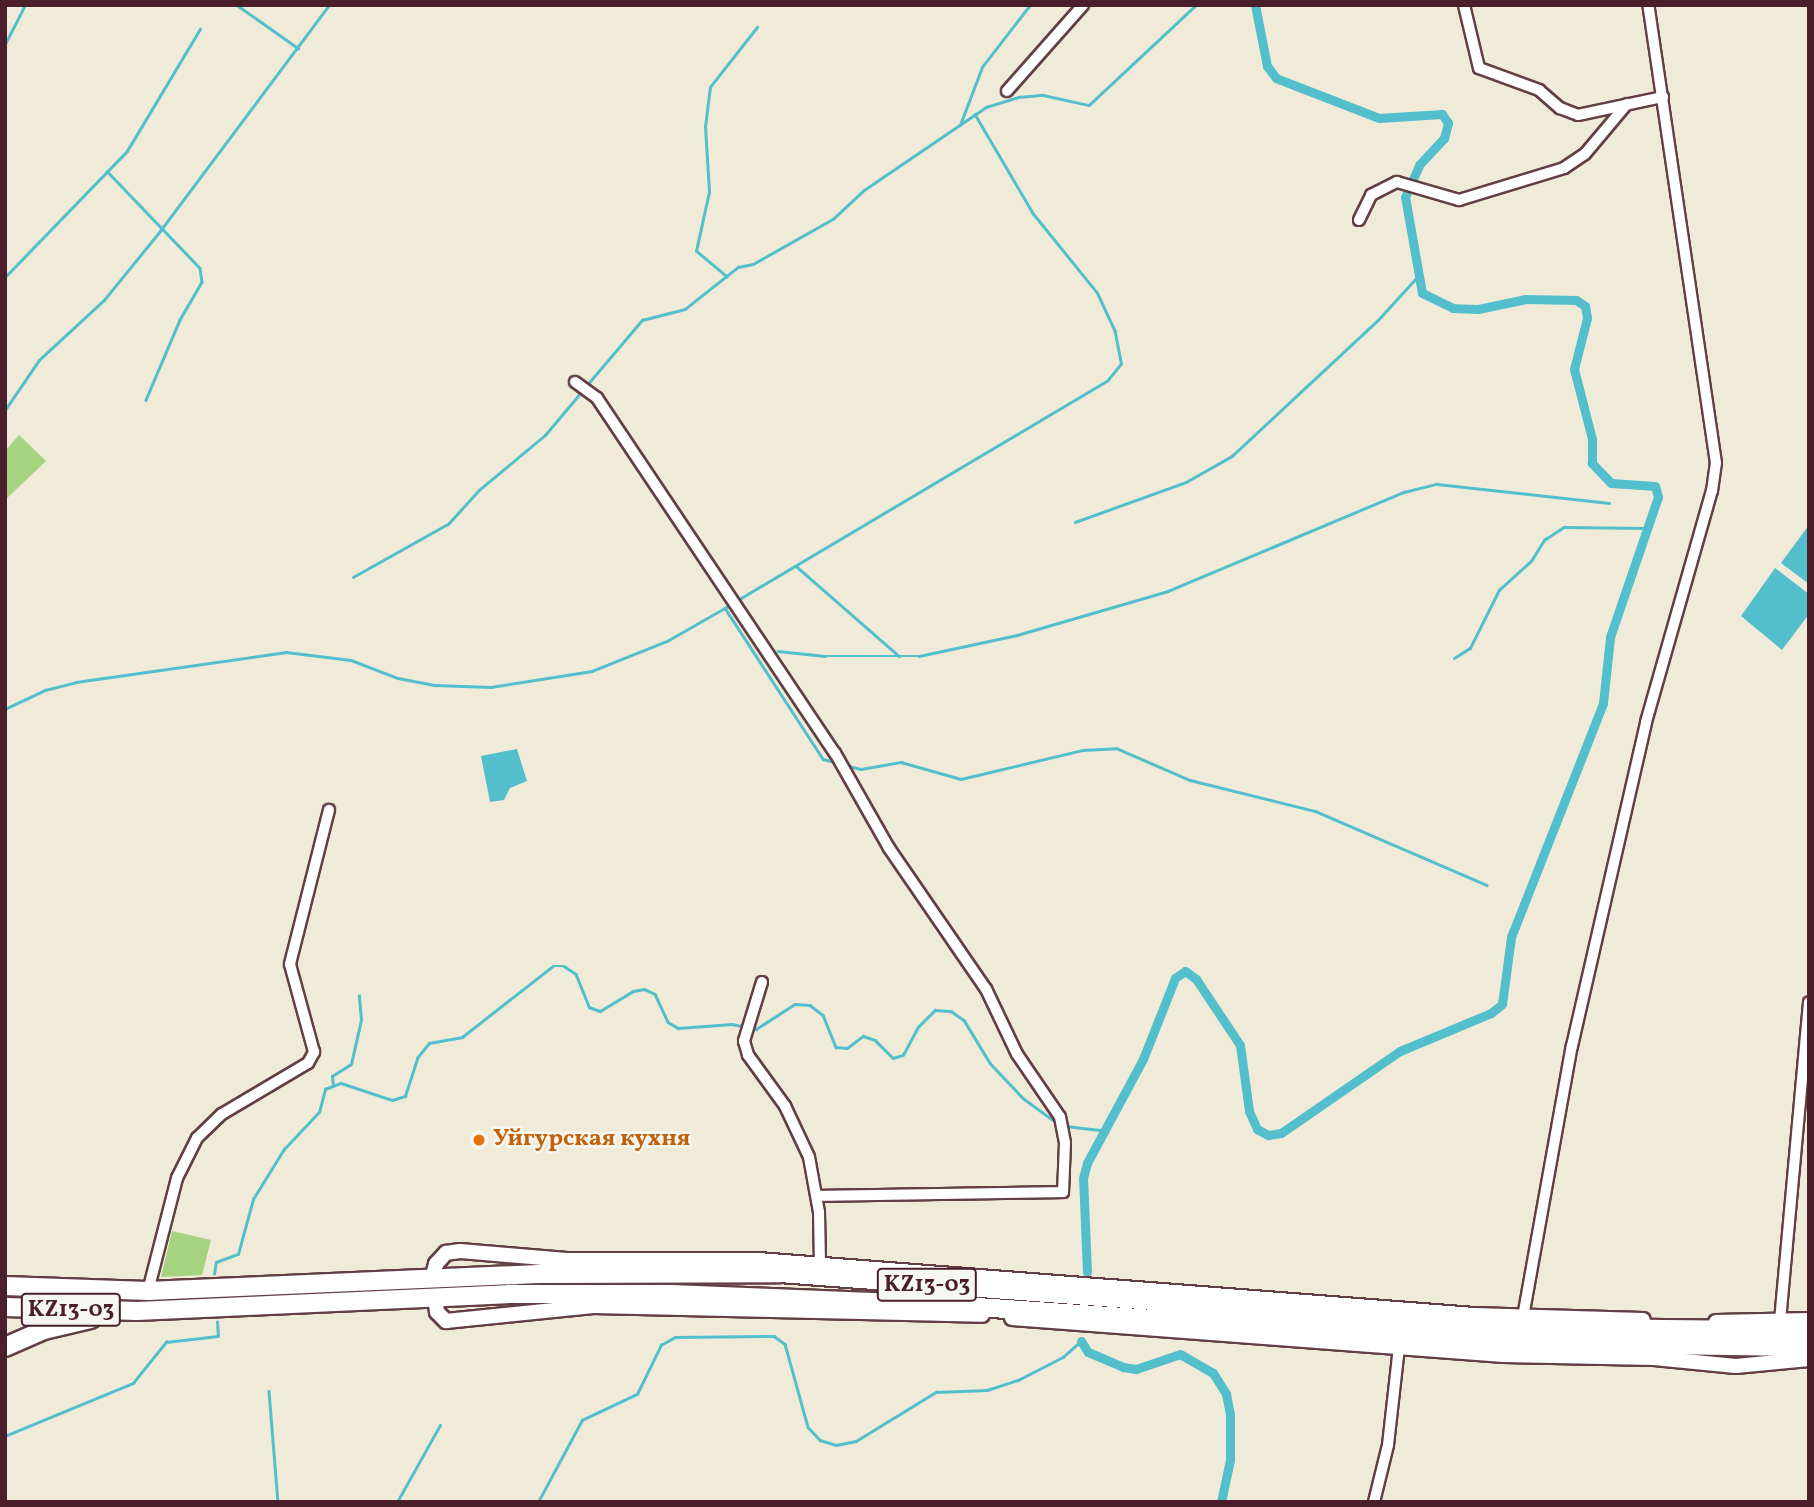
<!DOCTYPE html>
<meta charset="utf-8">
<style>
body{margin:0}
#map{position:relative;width:1814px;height:1507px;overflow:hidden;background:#f0ebd8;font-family:Vollkorn,serif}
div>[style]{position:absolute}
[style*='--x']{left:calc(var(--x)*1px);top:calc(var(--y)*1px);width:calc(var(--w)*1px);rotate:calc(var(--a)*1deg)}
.green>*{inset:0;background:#a6d380}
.water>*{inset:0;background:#53bfcc}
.stream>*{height:2.5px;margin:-1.25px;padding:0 1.25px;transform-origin:1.25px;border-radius:1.25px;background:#53bfcc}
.canal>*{height:9px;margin:-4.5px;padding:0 4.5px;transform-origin:4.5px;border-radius:4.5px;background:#53bfcc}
.roads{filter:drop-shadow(2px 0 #633e45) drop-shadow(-2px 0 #633e45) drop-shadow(0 2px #633e45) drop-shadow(0 -2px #633e45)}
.street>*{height:10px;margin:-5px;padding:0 5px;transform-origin:5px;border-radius:5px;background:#fff}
.secondary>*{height:14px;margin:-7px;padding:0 7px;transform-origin:7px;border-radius:7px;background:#fff}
.highway>*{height:18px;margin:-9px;padding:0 9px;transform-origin:9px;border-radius:9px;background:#fff}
.dots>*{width:19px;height:19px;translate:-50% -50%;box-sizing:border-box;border:4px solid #f6f6f2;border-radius:50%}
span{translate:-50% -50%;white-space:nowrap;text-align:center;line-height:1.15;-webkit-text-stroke:5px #f6f6f2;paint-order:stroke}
.shield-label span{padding:2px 5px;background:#f6f6f2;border:2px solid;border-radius:5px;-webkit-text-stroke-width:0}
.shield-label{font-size:23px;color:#4a1f2b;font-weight:700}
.food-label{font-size:24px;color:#c56008;font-weight:700}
.left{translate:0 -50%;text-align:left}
.frame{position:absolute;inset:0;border:7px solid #4a1f2b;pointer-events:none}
</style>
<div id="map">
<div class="green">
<div style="clip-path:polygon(19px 435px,46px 461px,5px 500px,5px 451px)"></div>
<div style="clip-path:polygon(172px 1231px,211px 1240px,202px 1275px,161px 1277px)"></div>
</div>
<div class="water">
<div style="clip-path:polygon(1809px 525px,1809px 584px,1781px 563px)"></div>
<div style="clip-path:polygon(1775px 568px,1809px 594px,1809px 614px,1782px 650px,1741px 616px)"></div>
<div style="clip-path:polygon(517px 749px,527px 781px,510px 788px,504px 800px,490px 802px,481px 756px)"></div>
</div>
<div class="stream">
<div style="--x:237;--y:5;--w:75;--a:35.2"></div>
<div style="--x:5;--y:44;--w:44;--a:-62.9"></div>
<div style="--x:960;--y:125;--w:62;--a:-69.2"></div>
<div style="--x:982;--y:67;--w:78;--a:-52.3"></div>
<div style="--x:107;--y:171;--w:134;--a:46.2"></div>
<div style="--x:200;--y:268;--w:14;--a:82"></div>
<div style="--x:202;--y:282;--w:44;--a:120.1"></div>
<div style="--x:180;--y:320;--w:87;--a:113"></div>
<div style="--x:5;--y:277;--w:175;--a:-45.9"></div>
<div style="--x:127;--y:151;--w:142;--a:-59.1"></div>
<div style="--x:727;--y:277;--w:40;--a:-140"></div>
<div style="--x:696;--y:251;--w:60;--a:-77.6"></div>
<div style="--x:709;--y:192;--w:65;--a:-93.5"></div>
<div style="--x:705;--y:127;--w:40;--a:-82.9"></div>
<div style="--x:710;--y:87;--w:76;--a:-51.9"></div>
<div style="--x:586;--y:386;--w:87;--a:-49.7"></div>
<div style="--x:642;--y:320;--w:44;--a:-14.3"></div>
<div style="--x:685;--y:309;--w:68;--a:-38.4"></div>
<div style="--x:738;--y:267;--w:15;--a:-11"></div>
<div style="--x:753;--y:264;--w:92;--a:-29.4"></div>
<div style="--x:833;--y:219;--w:42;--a:-43.1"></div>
<div style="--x:864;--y:190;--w:148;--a:-34.2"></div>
<div style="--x:986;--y:107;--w:34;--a:-17"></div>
<div style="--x:1018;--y:97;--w:25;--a:-5"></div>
<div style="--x:1043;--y:95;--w:47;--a:12.3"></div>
<div style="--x:1089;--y:105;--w:146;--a:-43.1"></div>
<div style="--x:5;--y:410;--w:60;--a:-55.8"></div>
<div style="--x:39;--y:360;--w:88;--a:-42.7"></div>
<div style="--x:104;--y:300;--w:89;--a:-50.9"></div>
<div style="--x:160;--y:231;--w:282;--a:-53.2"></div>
<div style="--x:1075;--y:522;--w:118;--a:-19.8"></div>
<div style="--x:1186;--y:482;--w:53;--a:-29.5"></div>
<div style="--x:1232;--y:456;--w:198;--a:-43"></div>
<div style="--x:1377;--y:321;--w:62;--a:-47.6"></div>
<div style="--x:796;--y:566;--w:137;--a:41.1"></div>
<div style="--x:353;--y:577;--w:109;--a:-29.2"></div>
<div style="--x:448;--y:524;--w:46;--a:-47.6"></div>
<div style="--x:479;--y:490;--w:86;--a:-39.8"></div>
<div style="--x:545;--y:435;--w:57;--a:-49.9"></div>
<div style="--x:736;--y:601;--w:431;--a:-30.7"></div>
<div style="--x:1107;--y:381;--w:22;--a:-51"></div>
<div style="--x:1121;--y:364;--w:33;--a:-101"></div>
<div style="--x:1115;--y:332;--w:43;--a:-114.8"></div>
<div style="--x:1097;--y:293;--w:102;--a:-129"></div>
<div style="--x:1033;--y:214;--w:115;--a:-120.4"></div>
<div style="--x:725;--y:608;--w:180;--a:57"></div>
<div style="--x:823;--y:759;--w:12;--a:14"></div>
<div style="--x:778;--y:651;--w:47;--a:6.1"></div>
<div style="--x:825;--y:656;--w:94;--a:0"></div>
<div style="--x:919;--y:656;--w:100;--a:-12.1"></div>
<div style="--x:1017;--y:635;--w:157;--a:-16.2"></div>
<div style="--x:1168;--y:591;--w:256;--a:-22.8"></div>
<div style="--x:1404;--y:492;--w:34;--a:-14"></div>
<div style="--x:1437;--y:484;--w:173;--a:6.3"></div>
<div style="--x:1454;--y:658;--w:19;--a:-32"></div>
<div style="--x:1470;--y:648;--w:65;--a:-63.4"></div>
<div style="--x:1499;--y:590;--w:43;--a:-42.2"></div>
<div style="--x:1531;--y:561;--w:25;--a:-58"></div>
<div style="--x:1544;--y:540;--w:24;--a:-33"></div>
<div style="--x:1564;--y:527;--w:83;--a:0.7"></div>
<div style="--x:5;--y:709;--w:44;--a:-25.4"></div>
<div style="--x:45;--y:690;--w:32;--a:-14"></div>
<div style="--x:76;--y:682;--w:212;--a:-8.1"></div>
<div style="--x:286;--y:652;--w:65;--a:7"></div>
<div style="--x:351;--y:660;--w:50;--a:21"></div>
<div style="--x:398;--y:678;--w:38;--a:11"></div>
<div style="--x:435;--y:685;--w:56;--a:2"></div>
<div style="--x:491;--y:687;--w:102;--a:-9"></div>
<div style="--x:592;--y:671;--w:81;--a:-21.8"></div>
<div style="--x:667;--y:641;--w:73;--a:-29.7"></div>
<div style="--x:845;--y:765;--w:16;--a:14"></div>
<div style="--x:861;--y:769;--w:41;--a:-9.9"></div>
<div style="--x:901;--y:762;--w:62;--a:15.8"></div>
<div style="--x:961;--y:779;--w:125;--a:-13.4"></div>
<div style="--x:1083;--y:750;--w:33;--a:-3"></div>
<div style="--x:1116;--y:748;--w:81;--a:23.4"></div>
<div style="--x:1190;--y:780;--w:129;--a:13.9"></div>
<div style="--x:1315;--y:811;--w:187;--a:23.3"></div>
<div style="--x:333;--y:1086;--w:10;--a:-96"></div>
<div style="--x:332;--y:1076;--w:22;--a:-32"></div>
<div style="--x:351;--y:1064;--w:45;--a:-77.2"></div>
<div style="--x:361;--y:1020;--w:24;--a:-95"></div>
<div style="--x:1066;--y:1126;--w:42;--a:6.8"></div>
<div style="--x:214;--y:1274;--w:12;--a:-81"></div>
<div style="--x:216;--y:1262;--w:23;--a:-20"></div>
<div style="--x:238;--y:1254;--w:57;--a:-74.7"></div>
<div style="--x:253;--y:1199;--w:59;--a:-58.2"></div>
<div style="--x:284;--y:1149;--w:51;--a:-46.6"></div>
<div style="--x:319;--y:1112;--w:24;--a:-75"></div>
<div style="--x:325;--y:1089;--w:17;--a:-21"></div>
<div style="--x:341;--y:1083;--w:54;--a:18.4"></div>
<div style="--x:392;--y:1100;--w:14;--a:-17"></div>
<div style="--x:405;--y:1096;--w:40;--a:-72"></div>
<div style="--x:417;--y:1058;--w:19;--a:-51"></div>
<div style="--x:429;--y:1043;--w:34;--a:-10"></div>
<div style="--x:462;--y:1037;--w:115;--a:-38"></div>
<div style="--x:553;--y:966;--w:11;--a:0"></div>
<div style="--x:564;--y:966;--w:14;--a:34"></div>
<div style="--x:576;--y:974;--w:35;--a:68"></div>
<div style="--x:589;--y:1007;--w:12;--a:20"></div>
<div style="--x:600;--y:1011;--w:39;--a:-31"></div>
<div style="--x:633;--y:991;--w:11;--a:-10"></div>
<div style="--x:644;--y:989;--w:12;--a:24"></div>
<div style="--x:655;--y:994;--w:31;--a:65"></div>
<div style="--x:668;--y:1022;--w:12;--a:31"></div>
<div style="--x:678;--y:1028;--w:54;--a:-4.2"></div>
<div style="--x:732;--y:1024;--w:25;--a:12"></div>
<div style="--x:756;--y:1029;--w:46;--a:-32.7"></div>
<div style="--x:795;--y:1004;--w:15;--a:4"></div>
<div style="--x:810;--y:1005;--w:16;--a:38"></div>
<div style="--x:823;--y:1015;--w:35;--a:68"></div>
<div style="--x:836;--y:1047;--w:11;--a:5"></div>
<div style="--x:847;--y:1048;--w:20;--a:-37"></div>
<div style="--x:863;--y:1036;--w:13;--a:18"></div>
<div style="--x:875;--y:1040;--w:25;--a:45"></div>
<div style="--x:893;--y:1058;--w:10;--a:-17"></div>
<div style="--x:903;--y:1055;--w:32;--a:-62"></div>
<div style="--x:918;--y:1027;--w:24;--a:-45"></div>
<div style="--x:935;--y:1010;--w:16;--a:4"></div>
<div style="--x:951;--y:1011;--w:16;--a:35"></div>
<div style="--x:964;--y:1020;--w:50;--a:58.8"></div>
<div style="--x:990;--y:1063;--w:48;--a:46.7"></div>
<div style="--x:1023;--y:1098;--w:42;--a:36.3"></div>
<div style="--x:269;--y:1391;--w:111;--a:85.4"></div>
<div style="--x:5;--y:1436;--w:139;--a:-22.5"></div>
<div style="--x:133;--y:1383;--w:53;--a:-51.2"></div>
<div style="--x:166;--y:1342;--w:52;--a:-6.6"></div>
<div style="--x:218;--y:1336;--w:14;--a:-94"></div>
<div style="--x:397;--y:1502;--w:88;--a:-60.8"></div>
<div style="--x:538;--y:1502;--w:93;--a:-61.8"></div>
<div style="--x:582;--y:1420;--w:61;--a:-25.3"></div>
<div style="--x:637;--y:1394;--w:55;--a:-63.9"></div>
<div style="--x:661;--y:1345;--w:16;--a:-30"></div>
<div style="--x:675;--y:1337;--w:99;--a:-0.6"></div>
<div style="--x:774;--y:1336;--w:14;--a:36"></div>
<div style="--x:785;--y:1344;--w:86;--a:74.5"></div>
<div style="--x:808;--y:1427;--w:18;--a:47"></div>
<div style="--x:820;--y:1440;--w:17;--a:17"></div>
<div style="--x:836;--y:1445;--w:20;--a:-11"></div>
<div style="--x:856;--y:1441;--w:94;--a:-31.5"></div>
<div style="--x:936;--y:1392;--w:51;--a:-2.2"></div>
<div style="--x:987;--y:1390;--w:33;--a:-18"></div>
<div style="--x:1018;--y:1380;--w:51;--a:-27.1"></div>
<div style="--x:1063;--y:1357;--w:24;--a:-42"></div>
</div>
<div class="canal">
<div style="--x:1087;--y:1272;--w:94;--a:-92.4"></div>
<div style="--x:1083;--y:1178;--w:16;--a:-75"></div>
<div style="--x:1087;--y:1163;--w:118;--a:-61.7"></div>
<div style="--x:1143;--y:1059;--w:87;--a:-68.4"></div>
<div style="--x:1175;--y:978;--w:12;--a:-35"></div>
<div style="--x:1185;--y:971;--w:14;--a:36"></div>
<div style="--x:1196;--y:979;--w:79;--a:56.3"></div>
<div style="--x:1240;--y:1045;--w:67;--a:82.2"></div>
<div style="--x:1249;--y:1111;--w:20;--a:66"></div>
<div style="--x:1257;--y:1129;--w:13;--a:29"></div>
<div style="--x:1268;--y:1135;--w:13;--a:-9"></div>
<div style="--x:1281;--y:1133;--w:145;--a:-34.6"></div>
<div style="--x:1400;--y:1051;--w:99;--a:-22.7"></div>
<div style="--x:1491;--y:1013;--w:14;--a:-39"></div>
<div style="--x:1502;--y:1004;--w:68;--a:-82.3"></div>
<div style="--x:1511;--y:937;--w:251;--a:-68.5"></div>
<div style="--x:1603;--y:703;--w:66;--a:-83.9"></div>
<div style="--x:1610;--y:637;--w:148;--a:-71.1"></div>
<div style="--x:1658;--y:497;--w:11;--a:-105"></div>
<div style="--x:1655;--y:486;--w:44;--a:-176.1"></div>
<div style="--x:1611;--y:483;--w:28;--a:-134"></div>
<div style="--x:1592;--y:463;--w:24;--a:-90"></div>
<div style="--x:1592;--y:439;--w:72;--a:-104.4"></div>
<div style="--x:1574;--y:369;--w:53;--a:-75.7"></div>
<div style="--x:1587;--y:318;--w:12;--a:-99"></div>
<div style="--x:1585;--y:306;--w:11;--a:-146"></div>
<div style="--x:1576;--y:300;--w:50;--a:-178.9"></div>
<div style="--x:1526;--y:299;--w:49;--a:168.2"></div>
<div style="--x:1478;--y:309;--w:25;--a:-178"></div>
<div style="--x:1453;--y:308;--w:34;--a:-154"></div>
<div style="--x:1422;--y:293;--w:97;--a:-100"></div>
<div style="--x:1405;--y:197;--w:35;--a:-66"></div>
<div style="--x:1419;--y:165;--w:37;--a:-47"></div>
<div style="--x:1444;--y:138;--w:16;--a:-75"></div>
<div style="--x:1448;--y:123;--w:11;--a:-124"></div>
<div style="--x:1442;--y:114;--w:63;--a:176.4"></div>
<div style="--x:1379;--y:118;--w:110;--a:-158.8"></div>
<div style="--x:1276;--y:78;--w:15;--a:-127"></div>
<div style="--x:1267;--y:66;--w:62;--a:-101.1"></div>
<div style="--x:1081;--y:1341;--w:13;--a:58"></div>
<div style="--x:1088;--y:1352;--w:38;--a:23"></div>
<div style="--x:1123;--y:1367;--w:13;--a:9"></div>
<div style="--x:1136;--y:1369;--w:46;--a:-18.8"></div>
<div style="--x:1180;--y:1354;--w:38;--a:30"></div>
<div style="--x:1213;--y:1373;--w:25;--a:58"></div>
<div style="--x:1226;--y:1394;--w:20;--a:79"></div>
<div style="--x:1230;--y:1414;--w:46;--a:90"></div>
<div style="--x:1230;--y:1460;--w:43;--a:102.1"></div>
</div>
<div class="roads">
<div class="street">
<div style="--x:1464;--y:5;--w:65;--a:76.6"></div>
<div style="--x:1479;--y:68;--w:64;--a:20.1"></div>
<div style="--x:1539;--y:90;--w:28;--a:41"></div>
<div style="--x:1560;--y:108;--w:19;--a:21"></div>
<div style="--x:1578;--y:115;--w:87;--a:-12"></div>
<div style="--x:1007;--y:91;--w:115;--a:-48.5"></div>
<div style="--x:1359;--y:220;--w:28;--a:-64"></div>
<div style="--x:1371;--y:195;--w:29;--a:-27"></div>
<div style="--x:1397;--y:182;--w:65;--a:16.2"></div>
<div style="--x:1459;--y:200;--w:110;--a:-16.9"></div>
<div style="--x:1564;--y:168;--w:25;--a:-34"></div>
<div style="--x:1585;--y:154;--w:65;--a:-50"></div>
<div style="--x:575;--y:382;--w:27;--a:36"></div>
<div style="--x:597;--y:398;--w:427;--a:56.2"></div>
<div style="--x:835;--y:753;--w:109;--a:60.4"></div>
<div style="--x:889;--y:848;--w:171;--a:55.5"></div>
<div style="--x:986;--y:989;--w:72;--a:64.5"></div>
<div style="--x:1017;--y:1054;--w:76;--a:55.7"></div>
<div style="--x:1060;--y:1117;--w:26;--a:79"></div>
<div style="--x:1065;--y:1143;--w:49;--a:92.3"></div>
<div style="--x:1063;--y:1192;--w:246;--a:179.1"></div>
<div style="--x:762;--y:982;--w:62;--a:107"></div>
<div style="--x:744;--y:1041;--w:15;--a:74"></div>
<div style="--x:748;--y:1055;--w:63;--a:54"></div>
<div style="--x:785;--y:1106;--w:56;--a:64.8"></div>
<div style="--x:809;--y:1157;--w:56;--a:79.7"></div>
<div style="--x:819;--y:1212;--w:52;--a:88.9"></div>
<div style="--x:148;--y:1291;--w:117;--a:-75.6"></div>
<div style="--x:177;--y:1178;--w:45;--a:-63.4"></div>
<div style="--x:197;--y:1138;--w:35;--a:-44"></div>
<div style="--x:222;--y:1114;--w:100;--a:-30.7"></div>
<div style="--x:308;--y:1063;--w:13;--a:-61"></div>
<div style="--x:314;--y:1052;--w:91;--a:-105.3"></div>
<div style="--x:290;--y:964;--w:159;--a:-75.8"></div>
<div style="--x:1523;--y:1317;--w:275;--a:-79.8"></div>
<div style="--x:1572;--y:1046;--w:332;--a:-77.1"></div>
<div style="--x:1646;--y:722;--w:240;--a:-74.1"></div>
<div style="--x:1712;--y:491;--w:28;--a:-82"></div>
<div style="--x:1716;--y:463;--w:463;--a:-98.4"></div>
<div style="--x:1780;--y:1321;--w:320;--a:-84.8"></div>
<div style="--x:1374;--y:1502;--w:59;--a:-76.2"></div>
<div style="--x:1388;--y:1445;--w:99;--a:-83.6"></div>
</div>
<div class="secondary">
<div style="--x:432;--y:1279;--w:16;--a:-75"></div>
<div style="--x:436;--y:1264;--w:15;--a:-48"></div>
<div style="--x:446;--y:1253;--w:14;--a:-8"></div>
<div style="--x:460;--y:1251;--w:107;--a:4.8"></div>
<div style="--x:567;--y:1260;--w:191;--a:0"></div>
<div style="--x:758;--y:1260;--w:718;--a:4.39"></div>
<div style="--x:1474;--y:1315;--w:169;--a:1.7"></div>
<div style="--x:435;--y:1296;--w:16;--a:83"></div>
<div style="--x:437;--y:1312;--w:13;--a:45"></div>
<div style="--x:446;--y:1321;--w:148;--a:-5.8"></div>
<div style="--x:593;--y:1306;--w:389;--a:1.3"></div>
<div style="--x:1012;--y:1318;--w:493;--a:4.3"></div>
<div style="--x:1504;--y:1355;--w:150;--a:1.1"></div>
<div style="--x:1654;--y:1358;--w:82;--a:5.6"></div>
<div style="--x:1736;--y:1366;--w:73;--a:-5.5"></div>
<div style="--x:1716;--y:1322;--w:93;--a:-1.2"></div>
</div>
<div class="highway">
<div style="--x:5;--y:1286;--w:143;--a:2"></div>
<div style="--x:148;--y:1291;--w:396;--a:-2.5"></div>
<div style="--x:544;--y:1274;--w:236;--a:-0.2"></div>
<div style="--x:780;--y:1273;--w:723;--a:4.28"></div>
<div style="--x:1501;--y:1327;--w:308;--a:0.7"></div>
<div style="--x:5;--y:1307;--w:132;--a:1.7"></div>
<div style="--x:137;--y:1311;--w:379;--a:-2.6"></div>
<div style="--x:516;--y:1294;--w:155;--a:0"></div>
<div style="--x:671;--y:1294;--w:277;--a:2.3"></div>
<div style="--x:948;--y:1305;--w:559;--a:3.9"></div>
<div style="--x:1506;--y:1343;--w:303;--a:0.8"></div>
<div style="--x:5;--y:1347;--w:43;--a:-23.6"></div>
<div style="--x:44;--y:1330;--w:48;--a:-13.2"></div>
</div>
</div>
<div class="dots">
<div style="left:479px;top:1140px;background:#e8710a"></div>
</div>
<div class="shield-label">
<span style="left:927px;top:1285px">KZ13-03</span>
<span style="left:71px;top:1310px">KZ13-03</span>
</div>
<div class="food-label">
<span class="left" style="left:493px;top:1140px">Уйгурская кухня</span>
</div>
<div class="frame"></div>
</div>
